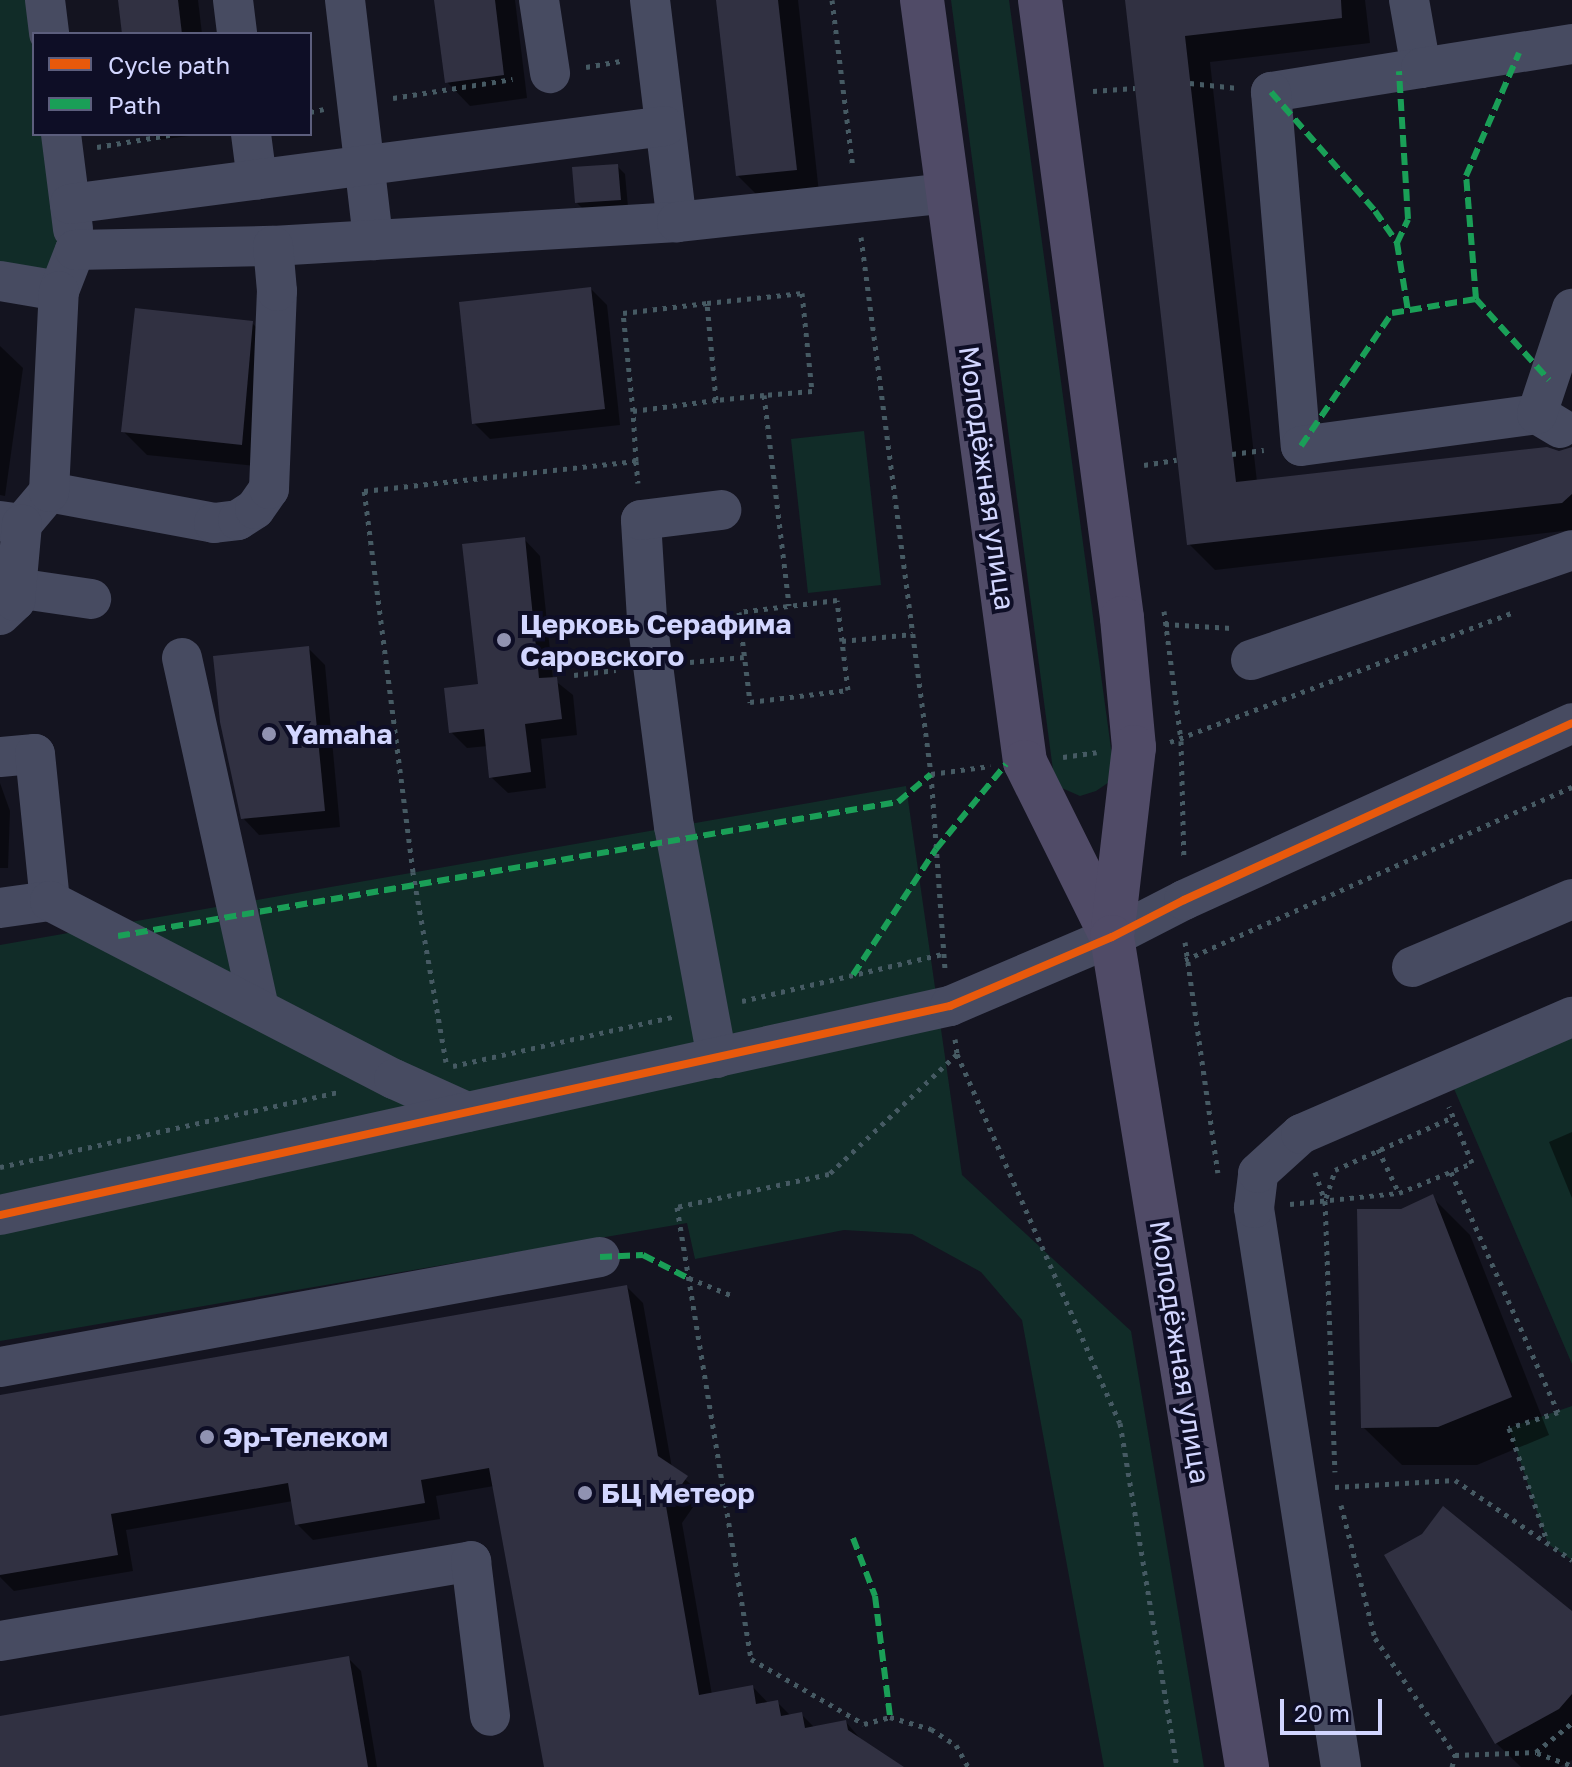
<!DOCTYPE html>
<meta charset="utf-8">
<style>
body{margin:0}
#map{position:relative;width:1572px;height:1767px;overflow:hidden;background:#141420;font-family:"Golos Text",sans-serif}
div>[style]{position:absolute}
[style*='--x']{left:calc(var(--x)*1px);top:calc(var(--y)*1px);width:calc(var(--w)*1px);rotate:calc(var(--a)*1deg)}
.green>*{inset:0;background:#112c28}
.shadow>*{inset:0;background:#0007}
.building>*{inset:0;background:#313142}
.path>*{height:5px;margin-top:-2.5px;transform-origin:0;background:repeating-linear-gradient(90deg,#465a63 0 4px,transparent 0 10px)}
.minor>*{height:40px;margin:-20px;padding:0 20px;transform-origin:20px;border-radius:20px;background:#474b61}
.major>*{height:44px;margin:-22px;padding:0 22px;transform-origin:22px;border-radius:22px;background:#504b67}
.quiet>*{height:6px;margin-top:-3px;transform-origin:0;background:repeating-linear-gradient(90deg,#1a9f57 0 12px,transparent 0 18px)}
.cycleway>*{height:8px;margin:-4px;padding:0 4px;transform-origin:4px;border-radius:4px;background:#e8590c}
.dots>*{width:22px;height:22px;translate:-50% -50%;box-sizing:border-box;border:4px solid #0e0e26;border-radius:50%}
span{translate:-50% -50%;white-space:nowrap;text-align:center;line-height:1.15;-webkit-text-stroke:8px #0e0e26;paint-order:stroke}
.street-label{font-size:28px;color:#d2d6ff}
.poi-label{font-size:28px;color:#d2d6ff;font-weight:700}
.left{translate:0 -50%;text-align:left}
.legend{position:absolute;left:32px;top:32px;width:280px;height:104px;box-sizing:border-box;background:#0e0e26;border:2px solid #5c5e7d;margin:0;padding:10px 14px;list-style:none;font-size:24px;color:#d2d6ff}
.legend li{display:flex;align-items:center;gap:16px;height:40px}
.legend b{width:40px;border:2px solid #5c5e7d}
.scale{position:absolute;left:1280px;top:1699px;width:102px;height:36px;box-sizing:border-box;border:4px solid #d2d6ff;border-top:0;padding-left:10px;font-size:24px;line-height:28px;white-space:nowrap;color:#d2d6ff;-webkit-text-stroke:6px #0e0e26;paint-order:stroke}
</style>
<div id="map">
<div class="green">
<div style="clip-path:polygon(0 0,26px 0,34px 60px,34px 134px,44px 134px,62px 274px,0 263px)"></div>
<div style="clip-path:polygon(951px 0,1009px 0,1115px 778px,1096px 791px,1080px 796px,1055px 785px)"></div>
<div style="clip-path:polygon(864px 431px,881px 585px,808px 593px,791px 439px)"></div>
<div style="clip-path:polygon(906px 786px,962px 1175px,1131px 1331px,1204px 1767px,1104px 1767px,1022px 1320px,981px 1272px,912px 1234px,844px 1230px,695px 1259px,687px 1223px,0 1341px,0 945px)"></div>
<div style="clip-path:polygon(1572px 1032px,1572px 1364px,1452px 1084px)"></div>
<div style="clip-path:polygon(1572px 1406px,1572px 1560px,1548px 1544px,1509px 1428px)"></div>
</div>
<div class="shadow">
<div style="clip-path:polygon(120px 0,198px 0,202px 34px,124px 34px)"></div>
<div style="clip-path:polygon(436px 0,515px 0,527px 98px,470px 106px,447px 82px)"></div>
<div style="clip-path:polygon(718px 0,798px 0,819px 193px,761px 199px,738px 176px)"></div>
<div style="clip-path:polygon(1127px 0,1365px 0,1370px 43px,1210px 62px,1257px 482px,1560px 453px,1572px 447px,1572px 530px,1215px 570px,1189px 544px)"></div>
<div style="clip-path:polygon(152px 134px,204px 134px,158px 140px)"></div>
<div style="clip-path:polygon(617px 166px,625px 174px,628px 207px,584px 210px,576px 202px)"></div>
<div style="clip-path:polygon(591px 289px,607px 305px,620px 425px,490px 439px,474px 423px)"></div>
<div style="clip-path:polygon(252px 323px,275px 346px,265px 467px,147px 455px,123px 431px)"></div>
<div style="clip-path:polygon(0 346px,23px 368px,5px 496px,0 495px)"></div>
<div style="clip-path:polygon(524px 539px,540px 556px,553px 679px,573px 695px,577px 735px,541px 739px,546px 788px,508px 793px,491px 777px,488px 746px,467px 748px,451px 732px,480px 686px)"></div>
<div style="clip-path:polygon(308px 648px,325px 665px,340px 827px,259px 835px,243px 818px)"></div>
<div style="clip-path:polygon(0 783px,10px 811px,8px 868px,0 868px)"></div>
<div style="clip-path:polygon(1572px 1132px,1572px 1198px,1549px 1142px)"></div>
<div style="clip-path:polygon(1432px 1197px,1470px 1235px,1549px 1435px,1477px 1465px,1402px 1465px,1363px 1427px,1401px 1211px)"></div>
<div style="clip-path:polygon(627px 1287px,643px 1303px,672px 1468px,702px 1494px,682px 1523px,712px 1695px,753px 1687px,769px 1704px,777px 1702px,791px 1716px,802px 1715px,815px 1728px,846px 1722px,863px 1742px,900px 1767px,545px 1767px,494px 1486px,436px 1496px,440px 1519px,313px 1540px,297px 1524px,293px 1501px,126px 1530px,133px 1571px,14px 1591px,0 1577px,0 1396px)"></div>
<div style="clip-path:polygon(1424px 1536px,1572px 1614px,1572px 1760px,1559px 1767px,1521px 1767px,1496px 1743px)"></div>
<div style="clip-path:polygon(348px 1658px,361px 1671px,377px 1767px,0 1767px,0 1718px)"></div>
</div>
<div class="building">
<div style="clip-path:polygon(118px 0,178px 0,182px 34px,122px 34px)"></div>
<div style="clip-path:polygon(434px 0,495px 0,504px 75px,445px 83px)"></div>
<div style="clip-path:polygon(716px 0,778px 0,797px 170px,736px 176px)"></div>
<div style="clip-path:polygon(1125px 0,1341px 0,1342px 18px,1185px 36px,1236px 482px,1547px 447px,1559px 451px,1572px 447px,1572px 494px,1562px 503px,1187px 545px)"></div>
<div style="clip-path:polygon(618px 164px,621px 200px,575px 203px,572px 167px)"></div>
<div style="clip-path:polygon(591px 287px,605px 409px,472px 424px,459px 302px)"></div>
<div style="clip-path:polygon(135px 308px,253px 321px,242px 445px,121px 432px)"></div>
<div style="clip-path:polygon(525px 537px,539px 678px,557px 677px,562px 719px,525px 724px,531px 772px,489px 778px,484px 729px,449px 733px,444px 688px,478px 684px,462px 544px)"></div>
<div style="clip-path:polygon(309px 646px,325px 811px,241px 819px,220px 722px,213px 656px)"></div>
<div style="clip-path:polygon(1433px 1194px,1512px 1397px,1438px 1427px,1361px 1428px,1357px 1209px,1401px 1209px)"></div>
<div style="clip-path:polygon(627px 1285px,658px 1456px,688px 1476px,666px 1506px,699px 1695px,753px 1685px,756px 1704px,778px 1700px,781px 1716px,802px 1712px,805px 1728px,846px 1720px,848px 1730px,904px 1767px,544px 1767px,489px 1468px,421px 1480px,425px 1503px,295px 1525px,288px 1483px,111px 1514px,118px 1555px,0 1575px,0 1395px)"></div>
<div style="clip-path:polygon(1443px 1506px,1572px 1611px,1572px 1694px,1559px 1709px,1495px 1744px,1384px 1555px,1422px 1534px)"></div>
<div style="clip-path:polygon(349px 1656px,368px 1767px,0 1767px,0 1716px)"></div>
</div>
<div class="path">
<div style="--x:832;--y:0;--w:169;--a:82.9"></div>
<div style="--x:586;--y:67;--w:35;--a:-10"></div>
<div style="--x:1190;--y:83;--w:48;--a:5.9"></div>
<div style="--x:1093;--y:91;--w:42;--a:-4.1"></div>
<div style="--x:393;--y:98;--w:121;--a:-9"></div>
<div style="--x:310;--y:112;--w:14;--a:-12"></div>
<div style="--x:97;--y:147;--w:79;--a:-9.5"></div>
<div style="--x:861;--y:237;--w:542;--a:82.57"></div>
<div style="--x:931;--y:774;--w:196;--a:85.9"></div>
<div style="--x:764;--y:395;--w:48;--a:174.1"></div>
<div style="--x:716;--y:400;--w:97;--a:-95.3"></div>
<div style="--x:707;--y:303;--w:96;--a:-6"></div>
<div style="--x:802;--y:293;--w:99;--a:84.2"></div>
<div style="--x:812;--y:391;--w:48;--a:175.2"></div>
<div style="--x:764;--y:395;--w:212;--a:83.2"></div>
<div style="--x:633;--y:411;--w:99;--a:-95.8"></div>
<div style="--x:623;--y:313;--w:85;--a:-6.8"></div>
<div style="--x:1232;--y:454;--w:32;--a:-7"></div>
<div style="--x:636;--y:461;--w:50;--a:-93.4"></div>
<div style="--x:633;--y:411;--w:84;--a:-7.5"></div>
<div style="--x:1144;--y:465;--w:33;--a:-9"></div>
<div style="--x:1164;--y:611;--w:131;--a:82.5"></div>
<div style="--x:1181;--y:741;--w:119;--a:88.6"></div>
<div style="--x:1165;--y:624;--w:67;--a:3.4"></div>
<div style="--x:842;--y:641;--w:41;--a:-97"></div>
<div style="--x:837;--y:600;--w:99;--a:173"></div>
<div style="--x:739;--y:612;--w:91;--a:83"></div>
<div style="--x:750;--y:702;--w:99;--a:-7"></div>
<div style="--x:848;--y:690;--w:49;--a:-97"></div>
<div style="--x:842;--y:641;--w:71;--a:-5.6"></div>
<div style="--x:690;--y:662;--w:54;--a:-5.3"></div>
<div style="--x:574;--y:675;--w:42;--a:-6.8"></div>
<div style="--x:1170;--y:742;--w:366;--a:-20.7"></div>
<div style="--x:1063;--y:757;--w:34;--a:-8"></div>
<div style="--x:931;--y:774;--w:60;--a:-7.7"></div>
<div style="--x:1185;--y:942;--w:233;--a:81.9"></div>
<div style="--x:1185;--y:960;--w:424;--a:-24.1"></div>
<div style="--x:742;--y:1001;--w:206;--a:-13.2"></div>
<div style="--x:955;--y:1039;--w:15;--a:82"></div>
<div style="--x:957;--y:1054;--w:403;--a:66.2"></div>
<div style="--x:1120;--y:1423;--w:349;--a:80.6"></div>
<div style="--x:957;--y:1054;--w:175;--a:136.8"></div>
<div style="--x:829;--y:1174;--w:156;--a:167.8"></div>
<div style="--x:677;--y:1207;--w:458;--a:80.7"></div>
<div style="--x:751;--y:1659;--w:130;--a:29.9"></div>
<div style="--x:864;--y:1724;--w:27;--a:-15"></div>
<div style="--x:890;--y:1717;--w:43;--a:16.3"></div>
<div style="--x:931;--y:1729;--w:30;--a:33"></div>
<div style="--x:956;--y:1745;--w:25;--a:61"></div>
<div style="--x:446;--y:1062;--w:193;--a:-99.9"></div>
<div style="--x:413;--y:872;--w:384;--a:-97.3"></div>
<div style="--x:364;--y:491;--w:274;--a:-6.3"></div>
<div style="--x:636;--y:461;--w:22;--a:85"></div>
<div style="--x:453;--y:1066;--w:225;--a:-12.6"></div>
<div style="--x:1378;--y:1149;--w:49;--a:64.5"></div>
<div style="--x:0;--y:1167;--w:346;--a:-12.5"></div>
<div style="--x:1315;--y:1172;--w:31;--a:71"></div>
<div style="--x:1325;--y:1201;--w:271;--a:87.9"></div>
<div style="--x:1451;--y:1172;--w:263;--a:66"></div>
<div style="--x:1558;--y:1412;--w:52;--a:161.9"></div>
<div style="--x:1509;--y:1428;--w:122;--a:71.4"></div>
<div style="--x:1326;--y:1198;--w:29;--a:-72"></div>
<div style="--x:1335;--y:1170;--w:129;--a:-24.2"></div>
<div style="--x:1290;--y:1204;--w:110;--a:-5.8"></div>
<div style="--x:1399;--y:1193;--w:79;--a:-22.3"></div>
<div style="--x:1472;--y:1163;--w:61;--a:-112.3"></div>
<div style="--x:689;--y:1278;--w:48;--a:22.2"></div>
<div style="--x:1335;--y:1487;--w:120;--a:-3.3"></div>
<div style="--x:1455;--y:1480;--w:142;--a:34.4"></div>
<div style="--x:1341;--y:1505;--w:137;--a:75.7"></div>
<div style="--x:1375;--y:1638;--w:142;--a:55.6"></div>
<div style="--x:1455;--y:1755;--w:81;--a:-2.1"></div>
<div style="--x:1536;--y:1752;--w:46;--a:-38.9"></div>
<div style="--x:1537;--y:1753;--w:37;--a:20"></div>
<div style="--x:1452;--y:1767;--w:12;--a:-76"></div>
</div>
<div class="minor">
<div style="--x:45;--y:0;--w:34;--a:83"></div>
<div style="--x:233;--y:0;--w:34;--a:83"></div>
<div style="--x:345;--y:0;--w:242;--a:83.3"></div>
<div style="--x:539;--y:0;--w:74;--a:81.4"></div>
<div style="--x:650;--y:0;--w:224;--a:83.1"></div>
<div style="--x:1409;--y:0;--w:69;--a:80"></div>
<div style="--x:1421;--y:68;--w:152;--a:170.9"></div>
<div style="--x:1271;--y:92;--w:355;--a:85.2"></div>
<div style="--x:1301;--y:446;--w:238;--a:-7.7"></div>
<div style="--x:1537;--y:414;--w:27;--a:31"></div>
<div style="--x:1421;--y:68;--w:153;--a:-9"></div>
<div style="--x:61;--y:134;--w:96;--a:82.8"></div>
<div style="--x:251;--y:134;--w:46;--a:82.6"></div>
<div style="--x:70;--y:204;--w:600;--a:-7.47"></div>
<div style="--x:0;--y:281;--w:60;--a:9.6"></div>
<div style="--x:59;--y:291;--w:44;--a:-68.7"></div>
<div style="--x:75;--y:250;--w:198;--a:-1.2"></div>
<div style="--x:273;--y:246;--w:405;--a:-3.4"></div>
<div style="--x:677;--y:222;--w:273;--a:-6.1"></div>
<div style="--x:1537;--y:414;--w:111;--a:-71.6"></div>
<div style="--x:49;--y:492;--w:168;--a:10.6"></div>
<div style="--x:214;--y:523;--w:24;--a:-7"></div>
<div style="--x:238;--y:520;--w:20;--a:-33"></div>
<div style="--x:255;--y:509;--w:24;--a:-55"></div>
<div style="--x:269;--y:489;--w:198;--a:-87.7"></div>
<div style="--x:277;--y:291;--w:45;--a:-95.1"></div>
<div style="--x:0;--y:521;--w:22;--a:8"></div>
<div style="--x:22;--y:524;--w:42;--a:-49.8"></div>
<div style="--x:49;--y:492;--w:201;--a:-87.2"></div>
<div style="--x:16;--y:588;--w:76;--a:8.3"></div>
<div style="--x:0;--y:615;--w:21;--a:-43"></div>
<div style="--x:15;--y:601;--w:77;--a:-84.8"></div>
<div style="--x:182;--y:658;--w:359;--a:77.6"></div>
<div style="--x:1251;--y:660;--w:339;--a:-18.9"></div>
<div style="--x:0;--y:757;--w:35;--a:-5"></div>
<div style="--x:35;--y:754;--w:148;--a:84.2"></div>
<div style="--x:0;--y:908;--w:50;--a:-8"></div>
<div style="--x:50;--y:901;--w:387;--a:27.4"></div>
<div style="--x:394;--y:1079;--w:80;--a:24.3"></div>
<div style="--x:1412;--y:967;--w:174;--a:-23"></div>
<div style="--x:717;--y:1058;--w:235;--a:-100.5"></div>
<div style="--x:674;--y:827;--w:210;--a:-97.4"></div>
<div style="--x:647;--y:619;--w:99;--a:-93.5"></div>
<div style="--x:641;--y:520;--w:81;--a:-7.1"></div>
<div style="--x:0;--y:1215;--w:973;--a:-12.41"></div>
<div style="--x:950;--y:1006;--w:176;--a:-23.1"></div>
<div style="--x:1112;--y:937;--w:81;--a:-27.2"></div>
<div style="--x:1184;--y:900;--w:426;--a:-24.5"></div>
<div style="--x:0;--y:1367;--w:610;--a:-10.39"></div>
<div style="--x:0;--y:1641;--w:478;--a:-9.6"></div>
<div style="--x:471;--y:1561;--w:156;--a:83"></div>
<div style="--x:1341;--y:1767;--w:566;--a:-98.85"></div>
<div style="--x:1254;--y:1208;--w:35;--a:-83"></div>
<div style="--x:1258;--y:1173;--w:58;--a:-42.2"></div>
<div style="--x:1301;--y:1134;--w:295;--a:-23.4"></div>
</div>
<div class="major">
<div style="--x:922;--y:0;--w:769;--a:82.3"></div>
<div style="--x:1025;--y:762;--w:195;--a:63.6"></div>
<div style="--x:1040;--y:0;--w:623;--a:82.44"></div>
<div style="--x:1122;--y:618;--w:130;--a:84.7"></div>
<div style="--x:1134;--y:747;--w:191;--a:96.6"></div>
<div style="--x:1112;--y:937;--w:841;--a:80.76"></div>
</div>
<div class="quiet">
<div style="--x:1271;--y:92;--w:158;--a:48.8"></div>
<div style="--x:1375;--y:211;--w:39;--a:55"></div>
<div style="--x:1397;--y:243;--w:69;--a:80.8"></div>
<div style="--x:1397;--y:243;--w:26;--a:-65"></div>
<div style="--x:1408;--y:219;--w:148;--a:-93.5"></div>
<div style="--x:1476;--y:299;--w:109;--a:48"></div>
<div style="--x:1301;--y:446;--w:161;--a:-55.6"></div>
<div style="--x:1392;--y:313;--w:85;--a:-9.5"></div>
<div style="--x:1476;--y:299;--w:123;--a:-94.6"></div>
<div style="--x:1466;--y:176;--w:134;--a:-66.7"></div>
<div style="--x:118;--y:936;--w:791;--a:-9.75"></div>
<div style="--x:898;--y:802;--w:43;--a:-40.3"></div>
<div style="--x:853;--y:975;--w:151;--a:-56.6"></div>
<div style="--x:936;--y:849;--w:110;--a:-50.5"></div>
<div style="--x:600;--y:1257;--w:43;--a:-2.7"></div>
<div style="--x:643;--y:1255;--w:51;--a:27.1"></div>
<div style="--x:853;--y:1538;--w:62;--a:69.2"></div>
<div style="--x:875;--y:1596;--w:122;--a:82.9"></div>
</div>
<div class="cycleway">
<div style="--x:0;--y:1215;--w:973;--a:-12.41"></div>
<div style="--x:950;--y:1006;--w:176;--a:-23.1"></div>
<div style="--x:1112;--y:937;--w:81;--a:-27.2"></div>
<div style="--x:1184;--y:900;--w:426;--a:-24.5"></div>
</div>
<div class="dots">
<div style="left:504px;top:640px;background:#9092b1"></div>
<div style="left:269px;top:734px;background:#9092b1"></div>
<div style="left:207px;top:1437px;background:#9092b1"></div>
<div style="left:585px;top:1493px;background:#9092b1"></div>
</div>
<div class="street-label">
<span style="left:987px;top:478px;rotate:82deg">Молодёжная улица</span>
<span style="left:1180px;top:1352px;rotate:81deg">Молодёжная улица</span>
</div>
<div class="poi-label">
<span class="left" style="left:520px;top:640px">Церковь Серафима<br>Саровского</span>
<span class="left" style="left:285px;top:734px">Yamaha</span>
<span class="left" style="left:223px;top:1437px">Эр-Телеком</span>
<span class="left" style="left:601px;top:1493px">БЦ Метеор</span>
</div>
<ul class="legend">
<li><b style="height:10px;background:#e8590c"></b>Cycle path</li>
<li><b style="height:10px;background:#1a9f57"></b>Path</li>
</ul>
<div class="scale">20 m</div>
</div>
